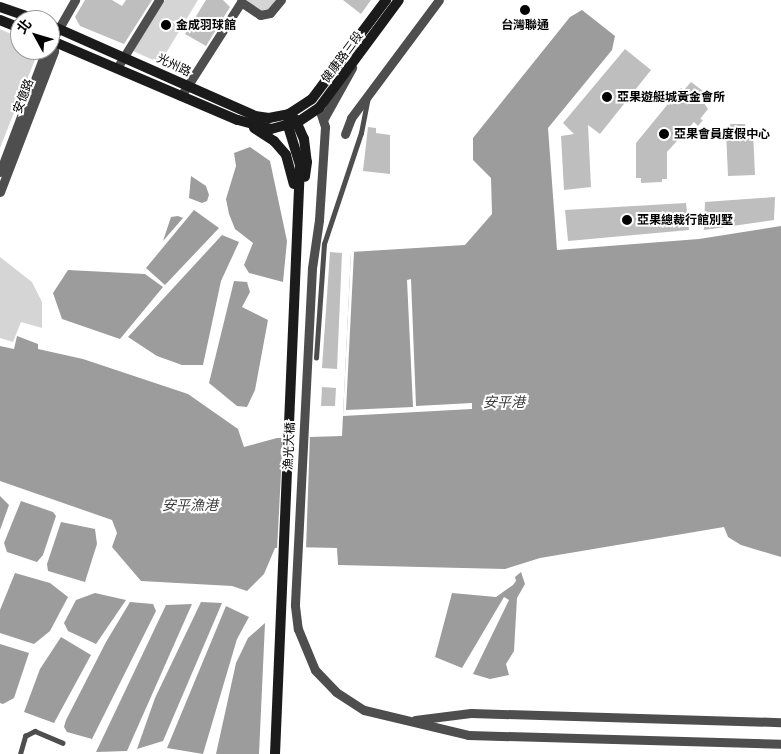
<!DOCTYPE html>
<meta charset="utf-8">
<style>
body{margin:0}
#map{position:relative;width:781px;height:754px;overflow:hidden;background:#fff;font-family:Quicksand,"Noto Sans TC",sans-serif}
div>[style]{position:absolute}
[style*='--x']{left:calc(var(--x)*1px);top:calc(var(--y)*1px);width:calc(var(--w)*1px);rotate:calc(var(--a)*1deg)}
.green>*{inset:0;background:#d5d5d5}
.water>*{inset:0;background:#9c9c9c}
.pier>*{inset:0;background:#fff}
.building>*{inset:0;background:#bebebe}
.lane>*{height:4.5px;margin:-2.25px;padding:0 2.25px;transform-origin:2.25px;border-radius:2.25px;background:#4e4e4e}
.street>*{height:9px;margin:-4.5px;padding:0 4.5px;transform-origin:4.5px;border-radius:4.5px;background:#4e4e4e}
.secondary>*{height:10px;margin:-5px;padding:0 5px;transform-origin:5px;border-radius:5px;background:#1b1b1b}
.dots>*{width:14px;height:14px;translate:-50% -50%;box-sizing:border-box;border:2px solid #fff;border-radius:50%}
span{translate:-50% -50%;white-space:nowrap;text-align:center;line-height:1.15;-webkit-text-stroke:4px #fff;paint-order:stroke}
.poi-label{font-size:12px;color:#000;font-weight:700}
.left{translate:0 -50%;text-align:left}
.street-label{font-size:12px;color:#000}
.water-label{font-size:14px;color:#3d3d3d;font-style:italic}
.north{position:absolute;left:10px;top:10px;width:50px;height:50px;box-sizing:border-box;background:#fff;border:1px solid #999;border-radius:50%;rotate:309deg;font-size:14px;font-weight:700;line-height:20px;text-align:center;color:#000}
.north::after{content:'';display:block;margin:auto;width:18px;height:22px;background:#000;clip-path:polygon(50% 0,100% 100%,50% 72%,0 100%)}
</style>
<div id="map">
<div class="green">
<div style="clip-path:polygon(165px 0,198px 0,160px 63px,133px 51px)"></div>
<div style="clip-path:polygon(245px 0,276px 0,268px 10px,262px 12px)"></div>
<div style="clip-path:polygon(0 29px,20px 38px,20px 50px,38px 52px,0 148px)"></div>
<div style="clip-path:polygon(0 257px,32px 282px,42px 302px,42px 328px,21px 322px,13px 342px,0 338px)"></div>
</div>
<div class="water">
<div style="clip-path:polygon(582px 10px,615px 36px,612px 50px,548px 128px,557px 250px,699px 239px,781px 226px,781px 557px,741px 545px,728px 537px,724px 527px,540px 558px,505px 569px,338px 565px,337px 548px,292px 547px,275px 548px,264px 574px,247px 591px,232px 586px,141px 581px,112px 547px,117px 533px,112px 520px,0 481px,0 346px,14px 349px,17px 336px,38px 344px,38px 349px,83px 359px,188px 394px,238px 429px,244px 447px,277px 438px,342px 436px,351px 252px,465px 245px,492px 214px,491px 178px,473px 160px,473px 138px,570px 17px)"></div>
<div style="clip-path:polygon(250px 147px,270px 161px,287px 241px,283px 282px,249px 273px,244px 265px,253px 243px,235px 229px,229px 214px,226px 199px,236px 166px,234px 153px)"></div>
<div style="clip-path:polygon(191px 176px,206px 186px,209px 195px,207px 201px,202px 203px,189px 198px)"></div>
<div style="clip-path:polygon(194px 210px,219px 228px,165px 285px,146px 268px)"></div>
<div style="clip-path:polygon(178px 216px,183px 218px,163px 241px,171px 217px)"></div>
<div style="clip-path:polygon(222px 235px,239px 242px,221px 281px,203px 365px,182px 365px,157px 356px,128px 337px)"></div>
<div style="clip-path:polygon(68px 270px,145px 274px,163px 287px,120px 339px,62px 319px,53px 293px)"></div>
<div style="clip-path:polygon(234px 281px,247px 282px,250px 292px,242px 307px,268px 320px,255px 390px,247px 407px,237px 406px,209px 383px)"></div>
<div style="clip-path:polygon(0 496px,9px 505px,0 530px)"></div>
<div style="clip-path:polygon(21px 501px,53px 512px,56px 516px,43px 555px,37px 562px,7px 552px,4px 543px)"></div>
<div style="clip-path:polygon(61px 522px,95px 529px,97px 544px,85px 582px,48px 571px,47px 564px)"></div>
<div style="clip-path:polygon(521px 572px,525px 584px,517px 598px,514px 651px,506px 664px,509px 675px,490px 679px,473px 674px,509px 600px,504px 597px,462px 668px,435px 657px,452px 593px,496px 597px,513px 585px,516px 581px,515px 577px)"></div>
<div style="clip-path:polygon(15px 573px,50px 583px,68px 597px,50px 631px,34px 644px,0 633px,0 610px)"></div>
<div style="clip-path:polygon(95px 593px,126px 600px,96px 644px,68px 631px,64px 623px,76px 600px)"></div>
<div style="clip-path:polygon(130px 602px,153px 604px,156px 611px,92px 739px,67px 732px,64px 727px,66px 720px,106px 642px)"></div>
<div style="clip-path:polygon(201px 602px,222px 603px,163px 741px,137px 749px,155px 698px)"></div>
<div style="clip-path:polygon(192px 604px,127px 751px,96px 752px,166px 605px)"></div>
<div style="clip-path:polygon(226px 606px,249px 617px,237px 639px,203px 754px,167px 748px)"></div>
<div style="clip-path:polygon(265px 623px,259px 754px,216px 754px,236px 663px,248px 638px)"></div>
<div style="clip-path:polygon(61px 637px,91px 655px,54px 723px,24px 712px,40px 669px)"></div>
<div style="clip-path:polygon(0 644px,29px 653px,14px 698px,3px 704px,0 703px)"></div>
</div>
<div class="pier">
<div style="clip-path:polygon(351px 252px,354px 252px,346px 410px,413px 407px,407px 280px,411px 279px,416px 406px,472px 403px,472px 409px,343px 416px)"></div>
<div style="clip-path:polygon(310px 434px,306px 550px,277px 550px,283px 435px)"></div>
</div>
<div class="building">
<div style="clip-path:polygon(85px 0,112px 0,122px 6px,126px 0,152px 0,124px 44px,80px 26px,75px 17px)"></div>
<div style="clip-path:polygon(206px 0,223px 0,230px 7px,206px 46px,185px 34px)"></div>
<div style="clip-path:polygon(343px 0,371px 0,361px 14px)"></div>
<div style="clip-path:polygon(625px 49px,651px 70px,600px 134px,588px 125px,591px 187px,564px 190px,561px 136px,574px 134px,563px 123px)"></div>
<div style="clip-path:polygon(691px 82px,707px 94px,702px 100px,708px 109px,700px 119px,703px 120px,698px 126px,694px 122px,667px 152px,667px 179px,662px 179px,662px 182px,641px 183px,641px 178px,636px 178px,636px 143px,681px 88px,684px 90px)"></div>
<div style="clip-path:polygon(730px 124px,745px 124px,746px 132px,753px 131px,755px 175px,728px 176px,726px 132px,731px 132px)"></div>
<div style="clip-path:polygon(368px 127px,376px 128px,376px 133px,390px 135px,390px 174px,363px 171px)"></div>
<div style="clip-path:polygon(775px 197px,774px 220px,704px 230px,705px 202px)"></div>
<div style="clip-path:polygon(686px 203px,689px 230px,568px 241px,565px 210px)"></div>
<div style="clip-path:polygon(330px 252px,342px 253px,337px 369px,322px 368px)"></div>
<div style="clip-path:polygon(322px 387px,336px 388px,335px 406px,321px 406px)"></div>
</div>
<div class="lane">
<div style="--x:316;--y:358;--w:114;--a:-86"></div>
<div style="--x:324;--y:244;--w:117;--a:-71.6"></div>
<div style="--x:361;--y:133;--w:36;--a:-79"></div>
<div style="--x:20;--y:754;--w:19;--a:-74"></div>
<div style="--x:25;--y:736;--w:11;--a:-27"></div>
<div style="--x:35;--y:731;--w:30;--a:23"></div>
</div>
<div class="street">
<div style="--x:50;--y:44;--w:51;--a:-60.4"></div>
<div style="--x:117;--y:68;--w:80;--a:-58.3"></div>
<div style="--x:181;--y:96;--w:112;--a:-57.4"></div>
<div style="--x:241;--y:2;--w:23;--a:34"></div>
<div style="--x:260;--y:15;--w:10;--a:-11"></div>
<div style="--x:270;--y:13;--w:17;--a:-50"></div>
<div style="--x:319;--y:108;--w:20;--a:72"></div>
<div style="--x:325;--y:127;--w:93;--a:93.7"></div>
<div style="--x:319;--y:220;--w:49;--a:98.3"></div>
<div style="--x:312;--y:268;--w:338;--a:92.9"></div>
<div style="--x:295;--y:606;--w:23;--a:83"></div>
<div style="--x:298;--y:629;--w:44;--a:67.5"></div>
<div style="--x:315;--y:670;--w:30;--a:46"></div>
<div style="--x:336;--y:692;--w:33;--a:33"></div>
<div style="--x:364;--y:710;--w:107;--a:13.5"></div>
<div style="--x:468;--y:735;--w:313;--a:1.6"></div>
<div style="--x:323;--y:120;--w:60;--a:-60.9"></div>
<div style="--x:345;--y:134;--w:17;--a:-69"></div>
<div style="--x:351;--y:118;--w:147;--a:-53.3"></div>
<div style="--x:0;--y:172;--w:130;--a:-69.3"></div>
<div style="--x:0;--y:192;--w:151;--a:-69"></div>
<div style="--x:54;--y:51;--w:10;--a:-96"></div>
<div style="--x:415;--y:720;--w:56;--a:-7.1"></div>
<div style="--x:471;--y:713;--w:310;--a:1.7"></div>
</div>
<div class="secondary">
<div style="--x:0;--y:7;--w:40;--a:18.9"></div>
<div style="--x:0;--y:20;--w:22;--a:22"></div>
<div style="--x:50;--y:25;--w:224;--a:23.9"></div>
<div style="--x:255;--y:116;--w:14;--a:8"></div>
<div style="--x:269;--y:118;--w:20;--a:-11"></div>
<div style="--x:289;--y:114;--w:27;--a:-33"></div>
<div style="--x:312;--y:99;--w:124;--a:-53.2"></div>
<div style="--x:50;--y:40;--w:204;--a:23.1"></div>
<div style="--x:238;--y:120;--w:34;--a:15"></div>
<div style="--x:271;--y:129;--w:28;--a:-15"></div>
<div style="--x:298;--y:122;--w:25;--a:-34"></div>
<div style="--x:319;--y:108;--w:134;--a:-53.5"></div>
<div style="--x:295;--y:119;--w:22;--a:66"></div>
<div style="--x:304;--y:139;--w:23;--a:83"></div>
<div style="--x:307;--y:162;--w:15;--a:98"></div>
<div style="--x:254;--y:128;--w:24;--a:33"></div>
<div style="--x:274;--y:141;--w:18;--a:49"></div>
<div style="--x:286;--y:155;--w:30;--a:75"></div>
<div style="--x:275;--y:754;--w:590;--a:-87.57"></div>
<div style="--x:300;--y:165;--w:41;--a:-107.1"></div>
<div style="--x:288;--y:126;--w:12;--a:-85"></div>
</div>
<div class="dots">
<div style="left:525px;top:10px;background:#000"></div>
<div style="left:166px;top:25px;background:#000"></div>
<div style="left:607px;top:97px;background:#000"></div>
<div style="left:664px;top:134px;background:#000"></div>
<div style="left:627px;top:220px;background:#000"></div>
</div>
<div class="poi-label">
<span class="left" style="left:176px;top:25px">金成羽球館</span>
<span style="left:525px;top:25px">台灣聯通</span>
<span class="left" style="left:617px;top:97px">亞果遊艇城黃金會所</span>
<span class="left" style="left:674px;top:134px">亞果會員度假中心</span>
<span class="left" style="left:637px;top:220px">亞果總裁行館別墅</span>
</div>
<div class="street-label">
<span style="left:342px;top:57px;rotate:-53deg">健康路三段</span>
<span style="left:174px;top:65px;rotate:25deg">光州路</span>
<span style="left:23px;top:96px;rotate:-69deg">安億路</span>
<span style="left:289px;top:446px;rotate:-87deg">漁光大橋</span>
</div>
<div class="water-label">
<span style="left:504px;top:402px">安平港</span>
<span style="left:190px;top:505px">安平漁港</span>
</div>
<div class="north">北</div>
</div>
